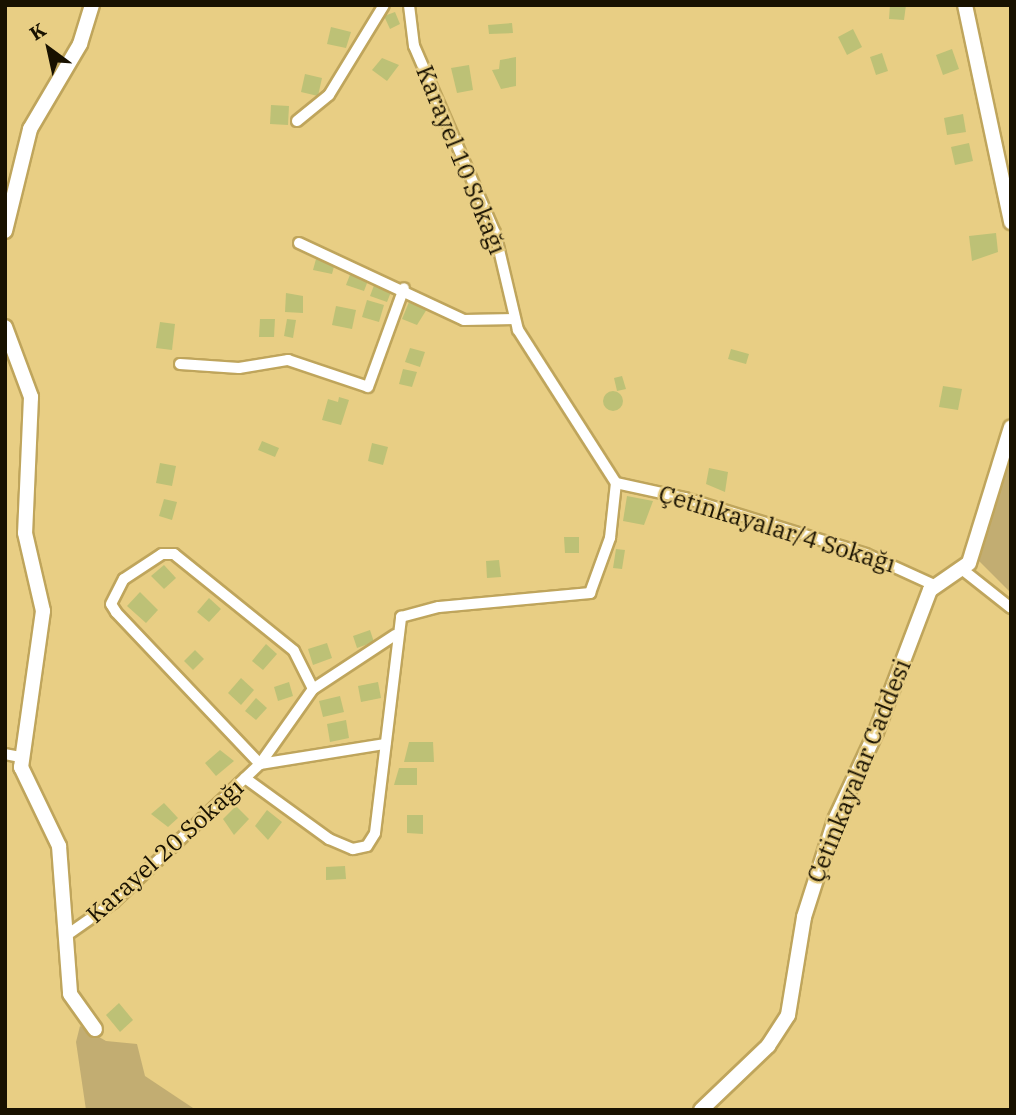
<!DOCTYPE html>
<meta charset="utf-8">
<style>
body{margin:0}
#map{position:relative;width:1016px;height:1115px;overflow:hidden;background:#e8ce84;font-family:"IBM Plex Serif",serif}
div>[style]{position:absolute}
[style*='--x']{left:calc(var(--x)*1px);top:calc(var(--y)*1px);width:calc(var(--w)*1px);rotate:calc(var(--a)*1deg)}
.green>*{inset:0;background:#c2ad72}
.building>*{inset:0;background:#bdc176}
.round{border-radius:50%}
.roads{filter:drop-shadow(2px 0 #bfa55c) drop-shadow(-2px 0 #bfa55c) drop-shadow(0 2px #bfa55c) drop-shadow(0 -2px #bfa55c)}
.street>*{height:10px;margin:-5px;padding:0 5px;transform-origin:5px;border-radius:5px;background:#fff}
.secondary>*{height:14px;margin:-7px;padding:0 7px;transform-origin:7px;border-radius:7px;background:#fff}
span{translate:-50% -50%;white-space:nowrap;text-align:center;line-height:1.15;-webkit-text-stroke:5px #e8ce84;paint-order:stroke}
.street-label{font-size:24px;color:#181100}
.frame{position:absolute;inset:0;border:7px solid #181100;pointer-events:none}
.north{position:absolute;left:14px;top:14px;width:70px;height:70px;-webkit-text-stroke:5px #e8ce84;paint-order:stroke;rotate:327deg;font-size:19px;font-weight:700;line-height:28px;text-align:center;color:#181100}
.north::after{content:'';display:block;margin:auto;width:24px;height:32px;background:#181100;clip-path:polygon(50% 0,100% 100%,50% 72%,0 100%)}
</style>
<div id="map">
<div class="green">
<div style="clip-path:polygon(1011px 424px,1011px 593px,976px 558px)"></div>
<div style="clip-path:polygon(80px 1026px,106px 1041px,137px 1044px,145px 1076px,196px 1110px,86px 1110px,76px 1042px)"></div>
</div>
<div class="building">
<div style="clip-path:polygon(890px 5px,906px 5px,904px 20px,889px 19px)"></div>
<div style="clip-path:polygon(395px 12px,400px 24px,390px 29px,384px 16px)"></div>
<div style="clip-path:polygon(512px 23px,513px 33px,489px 34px,488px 25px)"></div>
<div style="clip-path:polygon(331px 27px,351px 32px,346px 48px,327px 44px)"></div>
<div style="clip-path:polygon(853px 29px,862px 47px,847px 55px,838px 37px)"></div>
<div style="clip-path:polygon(952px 49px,959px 69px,943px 75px,936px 55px)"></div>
<div style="clip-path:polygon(882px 53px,888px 71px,876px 75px,870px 57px)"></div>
<div style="clip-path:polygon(516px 57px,516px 86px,501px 89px,492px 70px,499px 69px,500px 60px)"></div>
<div style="clip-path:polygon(382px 58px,399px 65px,387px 81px,372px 70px)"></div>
<div style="clip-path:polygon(469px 65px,473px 90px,457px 93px,451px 68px)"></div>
<div style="clip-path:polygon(305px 74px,322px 78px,318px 96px,301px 92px)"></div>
<div style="clip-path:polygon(271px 105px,289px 106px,288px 125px,270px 124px)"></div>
<div style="clip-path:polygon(963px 114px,966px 132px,947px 135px,944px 118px)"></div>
<div style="clip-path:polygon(969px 143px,973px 161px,955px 165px,951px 147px)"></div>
<div style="clip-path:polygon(996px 233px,998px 252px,972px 261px,969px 236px)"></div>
<div style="clip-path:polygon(316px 259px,335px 263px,332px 274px,313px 270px)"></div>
<div style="clip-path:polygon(351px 272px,369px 278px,364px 291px,346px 285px)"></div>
<div style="clip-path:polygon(376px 280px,393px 287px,387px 302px,370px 296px)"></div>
<div style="clip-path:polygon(286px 293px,303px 296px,303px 313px,285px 312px)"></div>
<div style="clip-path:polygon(367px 300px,384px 305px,379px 322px,362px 317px)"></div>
<div style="clip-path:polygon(409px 302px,427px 309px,417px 325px,402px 319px)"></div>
<div style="clip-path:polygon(336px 306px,356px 310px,352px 329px,332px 325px)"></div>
<div style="clip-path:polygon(260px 319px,275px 319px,274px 337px,259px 337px)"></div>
<div style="clip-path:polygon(287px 319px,296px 320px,293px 338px,284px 336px)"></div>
<div style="clip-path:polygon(160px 322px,175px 324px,172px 350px,156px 348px)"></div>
<div style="clip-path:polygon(410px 348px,425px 352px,420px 367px,405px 362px)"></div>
<div style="clip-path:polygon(731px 349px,749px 354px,746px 364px,728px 359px)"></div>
<div style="clip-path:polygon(403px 369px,417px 372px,412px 387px,399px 384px)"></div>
<div style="clip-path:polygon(622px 376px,626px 389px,617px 391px,614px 378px)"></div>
<div style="clip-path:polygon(943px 386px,962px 389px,958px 410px,939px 407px)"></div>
<div class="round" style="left:603px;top:391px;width:20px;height:20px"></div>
<div style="clip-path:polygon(339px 397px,349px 400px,341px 425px,322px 420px,328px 399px,338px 402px)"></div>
<div style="clip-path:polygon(262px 441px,279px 448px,275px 457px,258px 450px)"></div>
<div style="clip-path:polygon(372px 443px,388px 447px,383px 465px,368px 461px)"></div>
<div style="clip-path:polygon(160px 463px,176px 466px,172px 486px,156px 483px)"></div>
<div style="clip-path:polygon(709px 468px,728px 472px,725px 492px,706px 484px)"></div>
<div style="clip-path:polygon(627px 496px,653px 501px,644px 525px,623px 521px)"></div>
<div style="clip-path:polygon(164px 499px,177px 502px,172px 520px,159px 516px)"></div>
<div style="clip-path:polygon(564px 537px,579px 537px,579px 553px,565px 553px)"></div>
<div style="clip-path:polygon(616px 549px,625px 550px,622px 569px,613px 568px)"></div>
<div style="clip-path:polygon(499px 560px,501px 577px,487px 578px,486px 561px)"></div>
<div style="clip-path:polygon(164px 565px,176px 578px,164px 589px,151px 576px)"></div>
<div style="clip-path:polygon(140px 592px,158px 610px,146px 623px,127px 606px)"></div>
<div style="clip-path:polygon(209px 598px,221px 609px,209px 622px,197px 612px)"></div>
<div style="clip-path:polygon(370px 630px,374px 642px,357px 648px,353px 636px)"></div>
<div style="clip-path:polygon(327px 643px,332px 658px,313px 665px,308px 649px)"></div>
<div style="clip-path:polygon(266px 644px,277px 654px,263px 670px,252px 661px)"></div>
<div style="clip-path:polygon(195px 650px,204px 659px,193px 670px,184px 661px)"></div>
<div style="clip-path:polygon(241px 678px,254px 690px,241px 705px,228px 693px)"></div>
<div style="clip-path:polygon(289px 682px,293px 696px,278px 701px,274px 687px)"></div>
<div style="clip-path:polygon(378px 682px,381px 698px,361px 702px,358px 686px)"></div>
<div style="clip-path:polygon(340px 696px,344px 712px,323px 717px,319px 701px)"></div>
<div style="clip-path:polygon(256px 698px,267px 708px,256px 720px,245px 711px)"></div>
<div style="clip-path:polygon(346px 720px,349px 738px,330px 742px,327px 724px)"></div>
<div style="clip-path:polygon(409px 742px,433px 742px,434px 762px,404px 762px)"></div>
<div style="clip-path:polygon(220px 750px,234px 761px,216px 776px,205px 763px)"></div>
<div style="clip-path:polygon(399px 768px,417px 768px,417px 785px,394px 785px)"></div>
<div style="clip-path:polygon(164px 803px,178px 818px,168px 827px,151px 814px)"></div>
<div style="clip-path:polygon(236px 806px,249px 819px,234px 835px,223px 819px)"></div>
<div style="clip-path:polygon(267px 810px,282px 822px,268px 840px,255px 826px)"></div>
<div style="clip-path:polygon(407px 815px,423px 815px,423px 834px,407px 833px)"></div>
<div style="clip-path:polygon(345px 866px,346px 879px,326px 880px,326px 867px)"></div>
<div style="clip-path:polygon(119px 1003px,133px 1020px,120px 1032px,106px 1015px)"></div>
</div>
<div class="roads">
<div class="street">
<div style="--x:297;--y:121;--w:41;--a:-39.1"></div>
<div style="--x:329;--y:95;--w:105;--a:-58.6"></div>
<div style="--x:299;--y:243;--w:182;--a:25"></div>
<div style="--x:464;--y:320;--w:51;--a:-1.1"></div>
<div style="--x:180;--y:364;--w:59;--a:3.9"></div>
<div style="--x:239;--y:368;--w:50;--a:-9.3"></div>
<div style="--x:288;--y:360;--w:84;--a:18.6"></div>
<div style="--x:368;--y:387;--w:105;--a:-70"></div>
<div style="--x:616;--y:483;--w:71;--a:12.3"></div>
<div style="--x:685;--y:498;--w:189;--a:17.2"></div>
<div style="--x:866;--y:554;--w:75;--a:24.5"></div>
<div style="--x:963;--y:570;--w:61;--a:38.4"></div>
<div style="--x:5;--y:754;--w:16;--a:11"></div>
<div style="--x:260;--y:764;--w:209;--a:-133.5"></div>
<div style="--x:116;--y:612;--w:9;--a:-122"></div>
<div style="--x:111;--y:604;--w:28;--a:-63"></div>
<div style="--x:124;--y:579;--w:45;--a:-33.3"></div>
<div style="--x:162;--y:554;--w:12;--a:0"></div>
<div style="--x:174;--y:554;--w:154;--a:38.9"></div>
<div style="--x:294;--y:651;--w:42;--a:63.4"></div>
<div style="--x:260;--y:764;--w:127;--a:-9.1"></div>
<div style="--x:245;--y:778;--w:104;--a:36"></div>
<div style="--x:329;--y:839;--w:26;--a:23"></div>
<div style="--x:353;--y:849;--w:14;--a:-12"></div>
<div style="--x:367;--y:846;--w:15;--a:-58"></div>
<div style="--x:375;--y:833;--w:218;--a:-83.1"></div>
<div style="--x:401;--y:617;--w:39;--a:-15"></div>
<div style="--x:439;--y:607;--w:152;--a:-5.3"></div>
<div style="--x:590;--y:593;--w:59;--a:-70"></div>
<div style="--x:610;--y:538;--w:55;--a:-83.8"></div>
<div style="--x:616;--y:483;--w:182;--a:-122.6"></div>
<div style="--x:518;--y:330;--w:100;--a:-103.3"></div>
<div style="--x:495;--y:233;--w:204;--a:-113.4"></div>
<div style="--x:414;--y:46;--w:41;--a:-97"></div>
<div style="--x:67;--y:935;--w:57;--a:-35.1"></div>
<div style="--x:114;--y:902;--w:201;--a:-43.4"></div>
<div style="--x:260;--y:764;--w:92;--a:-54.8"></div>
<div style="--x:313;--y:689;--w:98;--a:-33.4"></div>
</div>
<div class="secondary">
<div style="--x:965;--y:5;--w:222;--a:78"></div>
<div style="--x:5;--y:231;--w:105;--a:-76.2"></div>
<div style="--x:30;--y:129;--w:99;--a:-59.5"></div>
<div style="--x:80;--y:44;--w:41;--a:-72.9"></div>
<div style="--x:5;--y:327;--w:75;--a:69.6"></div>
<div style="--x:31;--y:397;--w:136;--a:92.5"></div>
<div style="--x:25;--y:533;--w:80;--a:77"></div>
<div style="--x:43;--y:611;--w:158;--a:98"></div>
<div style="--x:21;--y:767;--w:88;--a:64.3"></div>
<div style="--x:59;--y:846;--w:148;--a:85.7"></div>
<div style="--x:70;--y:994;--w:43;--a:54.5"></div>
<div style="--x:701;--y:1110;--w:93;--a:-43.7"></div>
<div style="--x:768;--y:1046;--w:37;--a:-57"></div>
<div style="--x:788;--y:1015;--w:99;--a:-80.7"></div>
<div style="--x:804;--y:917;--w:102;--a:-72.3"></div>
<div style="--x:835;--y:820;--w:97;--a:-65"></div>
<div style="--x:876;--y:732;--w:152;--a:-69.2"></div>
<div style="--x:930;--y:590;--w:47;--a:-34.7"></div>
<div style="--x:969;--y:563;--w:142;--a:-72.8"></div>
</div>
</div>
<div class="street-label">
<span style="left:461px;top:160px;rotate:68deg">Karayel 10 Sokağı</span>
<span style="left:777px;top:529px;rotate:17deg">Çetinkayalar/4 Sokağı</span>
<span style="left:859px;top:771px;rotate:-68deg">Çetinkayalar Caddesi</span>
<span style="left:165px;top:851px;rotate:-42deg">Karayel 20 Sokağı</span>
</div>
<div class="frame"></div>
<div class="north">K</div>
</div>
